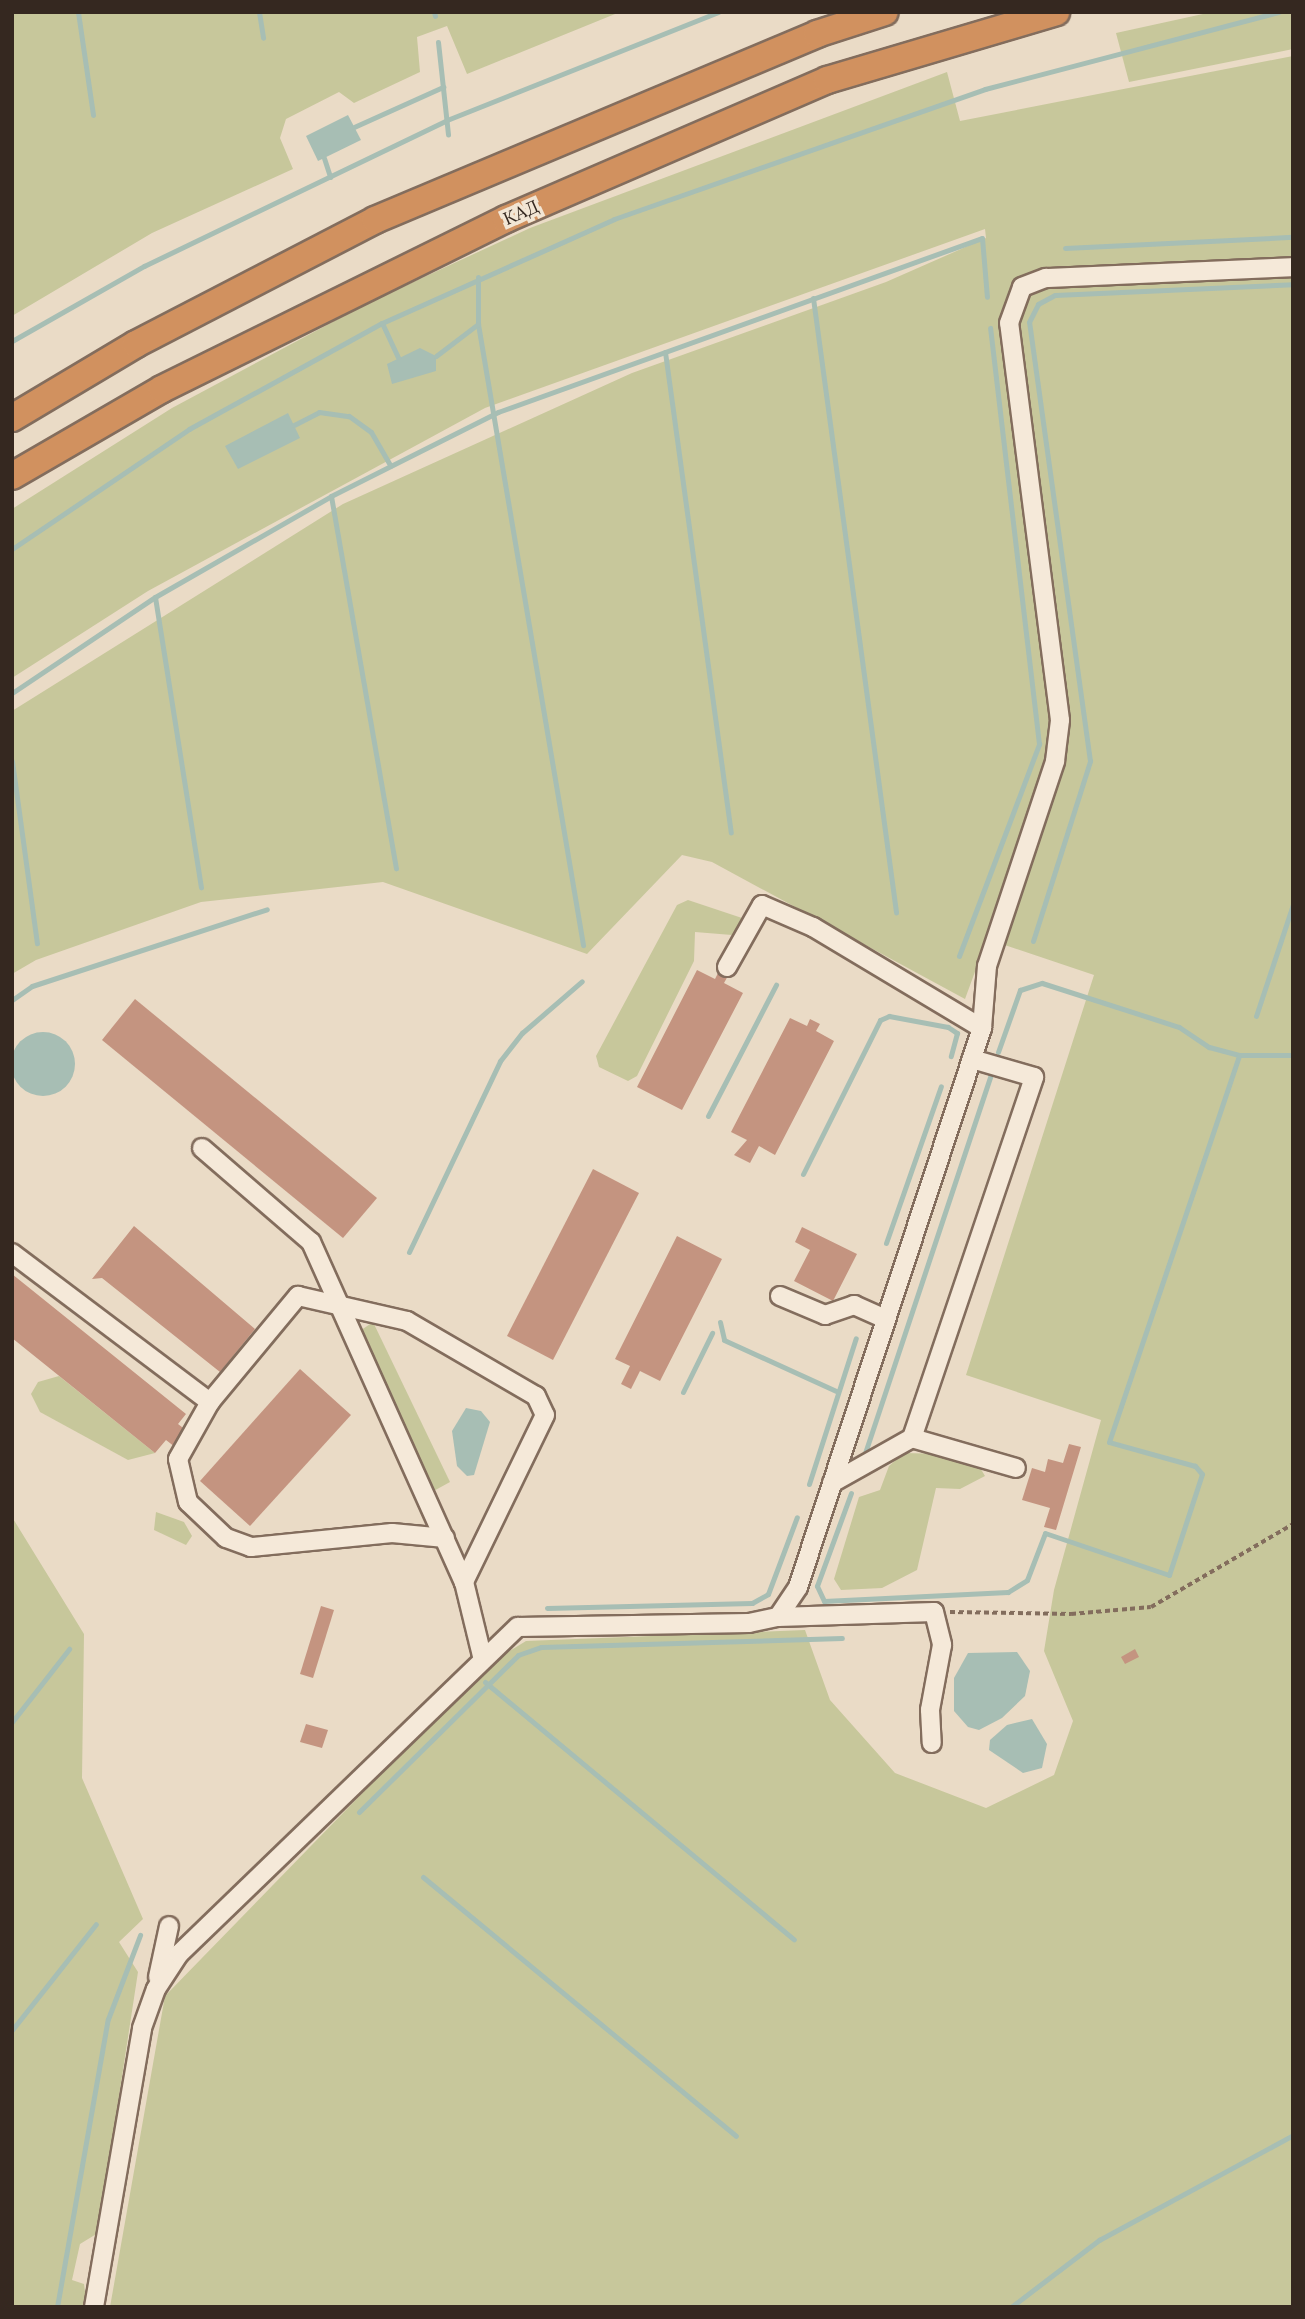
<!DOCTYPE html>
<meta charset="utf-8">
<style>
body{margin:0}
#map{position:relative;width:1305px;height:2319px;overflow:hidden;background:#eadbc6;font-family:Lora,serif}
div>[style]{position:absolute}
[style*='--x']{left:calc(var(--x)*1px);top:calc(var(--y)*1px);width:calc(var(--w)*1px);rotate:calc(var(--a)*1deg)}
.green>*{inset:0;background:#c7c79b}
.water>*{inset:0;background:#a7beb4}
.round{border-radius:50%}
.stream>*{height:5px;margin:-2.5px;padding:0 2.5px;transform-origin:2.5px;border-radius:2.5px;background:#a7beb4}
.building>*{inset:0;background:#c49480}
.path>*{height:3.5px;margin-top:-1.75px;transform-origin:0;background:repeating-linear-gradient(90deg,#836d5d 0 5px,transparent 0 8.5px)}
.roads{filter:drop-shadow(2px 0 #836d5d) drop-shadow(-2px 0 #836d5d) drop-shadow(0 2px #836d5d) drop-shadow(0 -2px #836d5d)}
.minor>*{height:18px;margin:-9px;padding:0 9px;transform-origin:9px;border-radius:9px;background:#f5e9d9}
.highway>*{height:26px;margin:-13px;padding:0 13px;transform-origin:13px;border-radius:13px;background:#d1915f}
span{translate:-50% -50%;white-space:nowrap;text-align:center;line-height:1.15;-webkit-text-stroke:7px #f2e6d5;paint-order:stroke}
.street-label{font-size:18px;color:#352820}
.frame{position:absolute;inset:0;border:14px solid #352820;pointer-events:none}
</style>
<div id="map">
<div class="green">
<div style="clip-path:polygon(12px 12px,620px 12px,467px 74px,447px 26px,417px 37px,420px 72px,354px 103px,339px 92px,286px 119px,280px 138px,293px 169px,152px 233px,12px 316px)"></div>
<div style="clip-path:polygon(1212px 12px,1293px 12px,1293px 49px,1129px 82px,1116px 33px)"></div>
<div style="clip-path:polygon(1293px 56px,1293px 2307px,110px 2307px,165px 1996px,487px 1665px,526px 1641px,805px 1630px,830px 1700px,895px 1773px,986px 1808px,1054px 1775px,1073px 1721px,1044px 1651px,1054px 1590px,1101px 1420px,966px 1375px,1094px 975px,987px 939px,965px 999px,712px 862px,682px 855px,587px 954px,383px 882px,201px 902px,36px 960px,12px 974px,12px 711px,343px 504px,632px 373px,886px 282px,986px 238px,985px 229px,485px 408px,148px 591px,12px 678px,12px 509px,172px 408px,370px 302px,530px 228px,947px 72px,960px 121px)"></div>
<div style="clip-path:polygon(688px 900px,742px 918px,740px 927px,732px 935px,695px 932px,694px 961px,637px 1076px,628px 1081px,599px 1067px,596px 1056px,677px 905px)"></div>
<div style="clip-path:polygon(373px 1322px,450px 1482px,430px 1493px,357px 1333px)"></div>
<div style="clip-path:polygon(59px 1376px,155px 1453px,128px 1460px,40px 1412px,31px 1394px,38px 1382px)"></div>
<div style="clip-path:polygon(904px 1453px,945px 1454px,979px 1466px,985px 1476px,960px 1489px,936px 1488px,917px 1570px,882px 1588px,841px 1590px,834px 1579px,859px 1497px,880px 1490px,889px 1466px)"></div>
<div style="clip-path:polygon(156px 1512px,184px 1522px,192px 1536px,186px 1545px,154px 1530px)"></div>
<div style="clip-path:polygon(12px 1517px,84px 1634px,82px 1778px,143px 1919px,119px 1942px,138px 1972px,98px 2233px,80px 2244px,72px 2280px,84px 2284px,87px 2307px,12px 2307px)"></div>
</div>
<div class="water">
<div style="clip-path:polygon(348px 115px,361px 140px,318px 161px,306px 136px)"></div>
<div style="clip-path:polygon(420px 348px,436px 356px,436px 371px,392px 384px,387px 364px)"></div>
<div style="clip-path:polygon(288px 413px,300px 438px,238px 469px,225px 446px)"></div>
<div class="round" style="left:11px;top:1032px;width:64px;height:64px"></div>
<div style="clip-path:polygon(466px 1408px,481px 1411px,490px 1422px,474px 1475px,467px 1476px,457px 1466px,452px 1431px)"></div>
<div style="clip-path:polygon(1017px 1652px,1030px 1671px,1025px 1696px,1002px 1718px,979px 1730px,968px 1727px,954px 1711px,954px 1678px,968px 1653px)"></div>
<div style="clip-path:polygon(1032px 1719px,1047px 1744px,1042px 1768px,1023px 1773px,989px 1750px,990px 1740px,1007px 1725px)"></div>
</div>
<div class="stream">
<div style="--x:78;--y:12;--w:104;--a:81.7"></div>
<div style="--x:259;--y:12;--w:26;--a:81"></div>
<div style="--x:434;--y:12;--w:4;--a:76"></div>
<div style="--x:438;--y:42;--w:93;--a:83.8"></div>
<div style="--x:354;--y:127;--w:98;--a:-24.2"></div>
<div style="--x:324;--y:158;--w:20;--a:72"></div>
<div style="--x:1065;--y:248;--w:228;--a:-2.8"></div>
<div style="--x:478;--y:277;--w:47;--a:90"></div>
<div style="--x:478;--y:324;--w:630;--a:80.4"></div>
<div style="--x:813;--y:298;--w:620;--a:82.3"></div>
<div style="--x:382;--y:323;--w:38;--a:65"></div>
<div style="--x:12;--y:341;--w:152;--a:-29.6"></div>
<div style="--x:144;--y:266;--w:336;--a:-25.7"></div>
<div style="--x:447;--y:120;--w:292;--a:-21.7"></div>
<div style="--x:665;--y:352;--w:485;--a:82.2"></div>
<div style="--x:436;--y:356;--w:53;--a:-37.3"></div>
<div style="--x:294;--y:425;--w:28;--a:-27"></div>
<div style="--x:319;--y:412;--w:30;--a:8"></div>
<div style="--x:349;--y:416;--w:27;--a:36"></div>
<div style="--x:371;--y:432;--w:39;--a:60"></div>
<div style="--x:331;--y:496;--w:378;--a:80.1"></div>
<div style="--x:12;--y:549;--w:214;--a:-34.1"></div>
<div style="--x:189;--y:429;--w:220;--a:-28.8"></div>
<div style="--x:382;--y:323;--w:254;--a:-24.1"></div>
<div style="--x:614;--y:219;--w:393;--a:-19.3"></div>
<div style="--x:985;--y:89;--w:304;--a:-14.7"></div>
<div style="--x:155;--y:597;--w:294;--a:81"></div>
<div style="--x:12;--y:693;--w:172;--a:-33.9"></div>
<div style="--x:155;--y:597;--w:203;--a:-29.8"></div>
<div style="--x:331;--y:496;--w:187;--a:-26.7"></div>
<div style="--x:498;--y:412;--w:514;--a:-19.77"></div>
<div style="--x:982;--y:238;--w:59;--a:85.2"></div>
<div style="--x:12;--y:761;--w:184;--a:82.2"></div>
<div style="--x:1033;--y:941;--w:189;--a:-72.4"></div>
<div style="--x:1090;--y:761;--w:443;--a:-97.9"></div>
<div style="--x:1029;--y:322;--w:20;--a:-63"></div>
<div style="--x:1038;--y:304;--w:19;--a:-28"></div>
<div style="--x:1055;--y:295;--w:238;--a:-2.6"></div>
<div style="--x:959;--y:956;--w:227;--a:-69.3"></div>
<div style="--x:1039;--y:744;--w:419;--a:-96.7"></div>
<div style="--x:12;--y:1000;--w:24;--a:-35"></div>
<div style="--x:32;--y:986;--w:247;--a:-18.1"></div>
<div style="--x:1256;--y:1016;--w:118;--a:-71.7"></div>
<div style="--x:998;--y:1052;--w:66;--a:-70.5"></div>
<div style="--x:1020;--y:990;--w:23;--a:-18"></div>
<div style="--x:1042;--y:983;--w:144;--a:17.8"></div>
<div style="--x:1179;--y:1027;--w:36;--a:34"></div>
<div style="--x:1209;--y:1047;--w:31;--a:15"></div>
<div style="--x:1239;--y:1055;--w:54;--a:0"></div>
<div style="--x:708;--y:1116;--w:148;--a:-62.6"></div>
<div style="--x:803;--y:1174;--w:172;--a:-63.4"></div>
<div style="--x:880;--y:1020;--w:10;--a:-24"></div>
<div style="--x:889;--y:1016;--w:60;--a:10.6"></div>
<div style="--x:948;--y:1027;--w:11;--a:34"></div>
<div style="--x:957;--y:1033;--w:24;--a:105"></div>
<div style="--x:886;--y:1243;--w:166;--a:-70.7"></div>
<div style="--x:409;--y:1252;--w:212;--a:-64.5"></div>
<div style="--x:500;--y:1061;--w:36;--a:-52"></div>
<div style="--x:522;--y:1033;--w:79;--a:-40.9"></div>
<div style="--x:720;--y:1322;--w:18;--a:77"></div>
<div style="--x:724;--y:1340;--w:125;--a:24.5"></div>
<div style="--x:683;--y:1392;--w:66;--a:-63.8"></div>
<div style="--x:863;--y:1459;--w:403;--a:-71.6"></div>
<div style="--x:809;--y:1484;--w:153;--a:-72.2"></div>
<div style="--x:851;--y:1493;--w:99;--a:110.1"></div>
<div style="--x:817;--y:1586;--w:17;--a:65"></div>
<div style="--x:824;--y:1601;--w:184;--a:-2.8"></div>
<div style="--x:1008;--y:1592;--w:22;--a:-32"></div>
<div style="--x:1027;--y:1580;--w:50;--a:-69"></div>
<div style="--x:1045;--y:1533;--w:131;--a:18.7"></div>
<div style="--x:1169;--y:1575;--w:106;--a:-71.9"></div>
<div style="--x:1202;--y:1474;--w:11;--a:-131"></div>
<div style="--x:1195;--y:1466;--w:89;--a:-164.4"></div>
<div style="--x:1109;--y:1442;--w:408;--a:-71.4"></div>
<div style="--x:547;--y:1608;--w:205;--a:-1.4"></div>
<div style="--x:752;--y:1603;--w:18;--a:-29"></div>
<div style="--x:768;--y:1594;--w:82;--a:-69.4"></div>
<div style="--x:485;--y:1682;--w:402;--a:39.8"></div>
<div style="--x:12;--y:1722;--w:93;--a:-52"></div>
<div style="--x:359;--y:1812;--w:223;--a:-44.6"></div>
<div style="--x:518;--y:1655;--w:24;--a:-19"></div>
<div style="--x:541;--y:1647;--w:301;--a:-1.7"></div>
<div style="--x:423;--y:1877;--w:406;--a:39.6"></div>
<div style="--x:12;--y:2030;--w:135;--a:-51.6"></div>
<div style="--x:57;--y:2307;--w:292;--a:-80"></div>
<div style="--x:108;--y:2019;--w:90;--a:-69.1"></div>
<div style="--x:1011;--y:2307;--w:111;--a:-37.3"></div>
<div style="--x:1099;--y:2240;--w:221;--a:-28.4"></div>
</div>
<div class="building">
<div style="clip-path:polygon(720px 969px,729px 974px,724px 983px,743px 993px,682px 1110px,637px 1087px,697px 970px,715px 979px)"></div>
<div style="clip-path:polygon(135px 999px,377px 1198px,343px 1238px,102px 1040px)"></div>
<div style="clip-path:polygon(790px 1018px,807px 1026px,810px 1019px,820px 1024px,816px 1031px,834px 1041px,775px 1155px,759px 1146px,750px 1163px,734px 1155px,747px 1140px,731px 1132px)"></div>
<div style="clip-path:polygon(593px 1169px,639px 1193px,553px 1360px,507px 1336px)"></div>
<div style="clip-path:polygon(134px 1226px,255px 1329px,220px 1372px,102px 1278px,92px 1279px)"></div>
<div style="clip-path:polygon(802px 1227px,857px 1254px,833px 1301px,794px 1281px,810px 1250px,795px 1242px)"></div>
<div style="clip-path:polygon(677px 1236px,722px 1259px,660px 1381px,640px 1371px,631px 1389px,621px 1384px,630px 1366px,615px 1359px)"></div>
<div style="clip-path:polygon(12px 1274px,186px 1414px,178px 1424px,187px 1431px,175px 1447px,166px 1440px,155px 1453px,12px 1338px)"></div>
<div style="clip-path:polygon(300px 1369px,351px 1415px,250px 1526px,200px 1481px)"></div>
<div style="clip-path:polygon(1069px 1444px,1081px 1447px,1056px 1530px,1044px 1527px,1050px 1508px,1022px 1500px,1032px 1468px,1045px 1472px,1048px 1459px,1063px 1463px)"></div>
<div style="clip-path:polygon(321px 1606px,334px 1610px,313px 1678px,300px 1674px)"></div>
<div style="clip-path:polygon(1135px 1649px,1139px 1657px,1125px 1664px,1121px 1657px)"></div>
<div style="clip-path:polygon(306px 1724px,328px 1730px,322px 1748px,300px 1742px)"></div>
</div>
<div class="path">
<div style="--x:950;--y:1612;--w:121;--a:0.9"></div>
<div style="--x:1071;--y:1614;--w:80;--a:-5"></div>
<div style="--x:1151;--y:1607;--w:164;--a:-30.3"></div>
</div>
<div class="roads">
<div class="minor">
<div style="--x:727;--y:967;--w:71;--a:-60.6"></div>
<div style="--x:762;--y:905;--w:56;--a:23.3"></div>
<div style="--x:813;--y:927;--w:197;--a:30.9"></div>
<div style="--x:202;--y:1148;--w:144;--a:40.8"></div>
<div style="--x:311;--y:1242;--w:373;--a:65.8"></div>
<div style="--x:12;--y:1253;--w:248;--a:37"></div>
<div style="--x:780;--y:1296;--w:49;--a:22.9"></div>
<div style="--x:825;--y:1315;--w:31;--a:-19"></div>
<div style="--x:854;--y:1305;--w:35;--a:24"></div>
<div style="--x:912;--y:1438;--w:381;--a:-71.3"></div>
<div style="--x:1034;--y:1077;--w:65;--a:-163.8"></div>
<div style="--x:832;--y:1483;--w:92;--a:-29.4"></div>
<div style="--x:912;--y:1438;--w:108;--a:16.1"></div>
<div style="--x:445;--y:1538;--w:53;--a:-174.6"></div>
<div style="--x:392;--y:1533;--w:142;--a:174.3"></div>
<div style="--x:251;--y:1547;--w:27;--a:-160"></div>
<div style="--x:226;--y:1538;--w:52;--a:-136.5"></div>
<div style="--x:188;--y:1502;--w:44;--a:-103.1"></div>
<div style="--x:178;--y:1459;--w:65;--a:-60.7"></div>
<div style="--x:210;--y:1402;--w:138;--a:-50.3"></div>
<div style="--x:298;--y:1296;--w:112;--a:12.9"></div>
<div style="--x:407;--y:1321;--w:149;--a:30.2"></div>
<div style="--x:536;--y:1396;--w:21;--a:65"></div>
<div style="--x:545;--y:1415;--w:186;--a:115.9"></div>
<div style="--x:464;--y:1582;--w:76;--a:76.3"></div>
<div style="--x:778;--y:1617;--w:156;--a:-1.8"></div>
<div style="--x:934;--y:1612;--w:34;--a:76"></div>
<div style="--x:942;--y:1645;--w:66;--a:100.5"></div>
<div style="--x:930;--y:1710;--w:33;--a:87"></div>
<div style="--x:158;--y:1977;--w:52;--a:-77.8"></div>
<div style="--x:94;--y:2307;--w:283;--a:-80.2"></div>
<div style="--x:142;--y:2028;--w:41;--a:-70.3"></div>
<div style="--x:156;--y:1989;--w:42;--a:-56.7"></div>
<div style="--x:179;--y:1954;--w:471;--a:-44"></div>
<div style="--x:518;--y:1627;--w:231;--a:-1"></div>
<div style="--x:749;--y:1623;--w:30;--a:-12"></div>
<div style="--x:778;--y:1617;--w:36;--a:-56"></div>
<div style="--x:798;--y:1587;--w:589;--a:-71.78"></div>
<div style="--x:982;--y:1028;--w:62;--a:-85.4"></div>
<div style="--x:987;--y:966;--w:216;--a:-71.6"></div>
<div style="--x:1055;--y:761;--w:41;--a:-83"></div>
<div style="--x:1060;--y:720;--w:400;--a:-97.3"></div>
<div style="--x:1009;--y:323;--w:38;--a:-70"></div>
<div style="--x:1022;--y:287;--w:26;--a:-21"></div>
<div style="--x:1046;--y:278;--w:247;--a:-2.5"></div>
</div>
<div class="highway">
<div style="--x:12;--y:418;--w:144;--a:-30.8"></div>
<div style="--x:136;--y:344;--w:269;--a:-27.4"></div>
<div style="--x:375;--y:220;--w:480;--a:-22.8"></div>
<div style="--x:817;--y:34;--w:71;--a:-17.9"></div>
<div style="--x:12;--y:476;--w:173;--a:-30.1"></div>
<div style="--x:162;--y:389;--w:384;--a:-26.3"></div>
<div style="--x:506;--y:219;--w:350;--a:-23.4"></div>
<div style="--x:827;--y:80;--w:239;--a:-16.5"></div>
</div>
</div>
<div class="street-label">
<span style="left:521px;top:213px;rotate:-24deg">КАД</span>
</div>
<div class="frame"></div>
</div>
